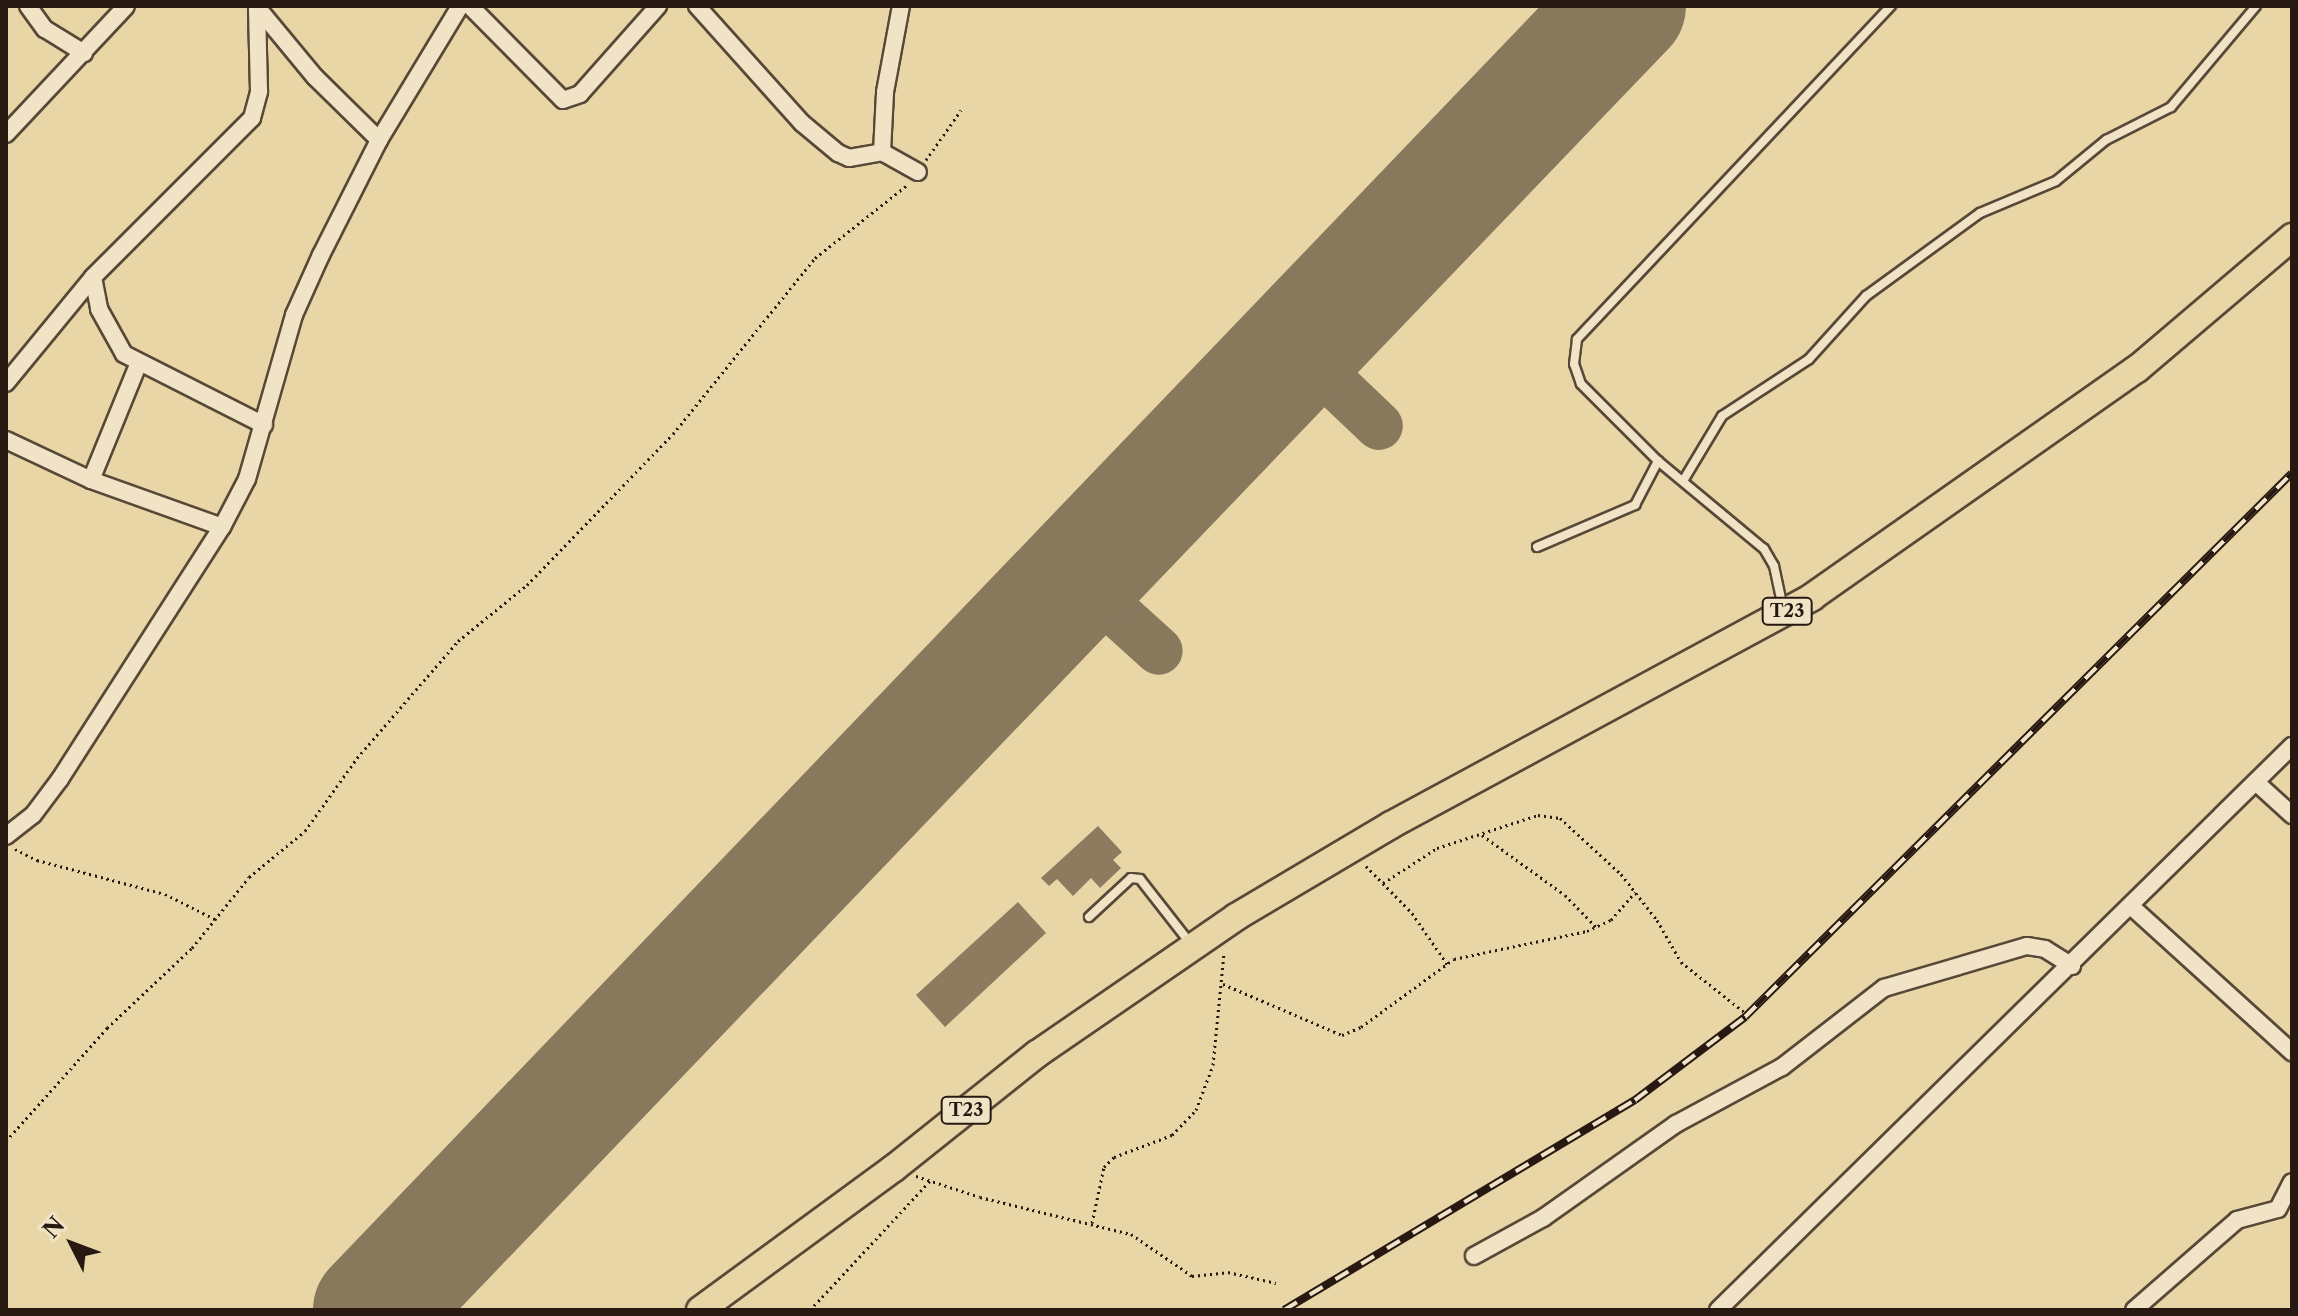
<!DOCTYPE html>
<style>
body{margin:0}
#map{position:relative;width:2298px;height:1316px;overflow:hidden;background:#e9d6a7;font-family:"Libre Caslon Text",serif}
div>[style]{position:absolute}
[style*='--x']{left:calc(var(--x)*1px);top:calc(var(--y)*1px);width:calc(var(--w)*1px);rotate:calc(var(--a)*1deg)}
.taxiway>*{height:48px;margin:-24px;padding:0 24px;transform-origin:24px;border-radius:24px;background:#88785c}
.runway>*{height:122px;margin:-61px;padding:0 61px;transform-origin:61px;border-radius:61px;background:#88785c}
.building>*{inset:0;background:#8c7b5f}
.path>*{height:3px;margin-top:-1.5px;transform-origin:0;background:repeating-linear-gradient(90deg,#271912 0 2px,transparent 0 6px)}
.roads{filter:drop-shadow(2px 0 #584837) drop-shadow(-2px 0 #584837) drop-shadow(0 2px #584837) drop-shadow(0 -2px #584837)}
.lane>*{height:8px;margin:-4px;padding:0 4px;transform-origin:4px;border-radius:4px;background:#f1e4c6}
.street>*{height:16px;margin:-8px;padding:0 8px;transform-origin:8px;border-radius:8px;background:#f1e4c6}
.primary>*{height:26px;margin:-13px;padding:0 13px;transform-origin:13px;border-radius:13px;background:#e9d6a7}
.rail>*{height:8px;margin-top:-4px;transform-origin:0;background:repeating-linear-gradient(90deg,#f1e4c6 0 15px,#271912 0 30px);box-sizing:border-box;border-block:2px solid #271912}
span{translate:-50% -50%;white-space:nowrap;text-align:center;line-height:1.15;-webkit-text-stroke:6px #f1e4c6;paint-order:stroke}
.shield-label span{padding:2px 6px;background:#f1e4c6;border:2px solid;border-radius:6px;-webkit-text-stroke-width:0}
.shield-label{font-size:18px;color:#271912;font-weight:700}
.frame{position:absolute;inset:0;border:8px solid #271912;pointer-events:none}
.north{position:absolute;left:32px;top:1204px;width:80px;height:80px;-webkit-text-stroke:6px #f1e4c6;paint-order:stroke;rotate:312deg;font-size:22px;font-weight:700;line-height:32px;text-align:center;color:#271912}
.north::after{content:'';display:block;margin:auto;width:28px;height:36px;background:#271912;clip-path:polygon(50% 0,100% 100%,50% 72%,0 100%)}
</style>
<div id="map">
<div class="taxiway">
<div style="--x:1297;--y:348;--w:113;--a:43.6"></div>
<div style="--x:1077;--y:577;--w:110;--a:42.1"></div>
</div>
<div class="runway">
<div style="--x:374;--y:1310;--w:1807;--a:-46.19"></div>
</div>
<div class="building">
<div style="clip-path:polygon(1098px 826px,1122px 852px,1113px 860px,1121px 868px,1100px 888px,1091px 878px,1073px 896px,1057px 879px,1049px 886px,1041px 878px)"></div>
<div style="clip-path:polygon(1018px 902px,1046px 933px,945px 1027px,916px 995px)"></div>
</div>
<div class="path">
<div style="--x:926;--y:160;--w:61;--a:-55"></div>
<div style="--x:1482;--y:835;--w:102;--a:35.9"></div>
<div style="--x:1565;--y:895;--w:45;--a:45.9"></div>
<div style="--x:15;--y:849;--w:25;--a:27"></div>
<div style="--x:37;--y:860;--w:132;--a:14.9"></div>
<div style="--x:165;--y:894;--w:56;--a:26.6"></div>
<div style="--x:1366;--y:866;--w:66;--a:45.6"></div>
<div style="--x:1412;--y:913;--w:62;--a:55.5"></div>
<div style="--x:1383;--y:883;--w:64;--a:-32.9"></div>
<div style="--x:1437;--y:848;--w:106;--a:-18.1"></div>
<div style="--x:1538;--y:815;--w:22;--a:8"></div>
<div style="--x:1560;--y:818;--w:83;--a:42.6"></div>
<div style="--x:1621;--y:874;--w:58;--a:52"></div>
<div style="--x:1657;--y:920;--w:48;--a:60.3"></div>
<div style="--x:1681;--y:962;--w:80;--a:38.4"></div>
<div style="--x:1223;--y:984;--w:129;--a:23.2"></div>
<div style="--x:1342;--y:1035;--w:21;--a:-23"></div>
<div style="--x:1361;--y:1027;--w:115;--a:-36.2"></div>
<div style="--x:1454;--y:959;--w:136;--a:-11.9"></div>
<div style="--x:1587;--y:931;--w:26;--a:-25"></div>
<div style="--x:1611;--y:920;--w:37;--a:-49"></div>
<div style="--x:6;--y:1141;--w:152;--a:-48.2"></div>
<div style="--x:107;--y:1028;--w:117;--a:-43.3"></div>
<div style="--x:192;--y:948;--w:91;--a:-51.2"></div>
<div style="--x:249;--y:877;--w:72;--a:-39.4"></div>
<div style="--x:305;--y:831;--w:90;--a:-54.5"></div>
<div style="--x:357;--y:758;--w:155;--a:-49.2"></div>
<div style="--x:458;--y:641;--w:89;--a:-39.1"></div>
<div style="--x:527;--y:585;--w:210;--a:-46"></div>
<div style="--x:673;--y:434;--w:226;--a:-51.1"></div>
<div style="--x:815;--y:258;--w:117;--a:-38.4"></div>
<div style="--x:916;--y:1176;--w:67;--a:18.2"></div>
<div style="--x:980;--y:1197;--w:155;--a:13.8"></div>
<div style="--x:1131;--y:1234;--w:74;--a:34.5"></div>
<div style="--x:1192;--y:1276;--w:36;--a:-6"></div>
<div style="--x:1228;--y:1272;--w:49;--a:12.9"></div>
<div style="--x:1092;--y:1223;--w:57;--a:-77.9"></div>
<div style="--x:1104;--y:1167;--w:14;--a:-45"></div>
<div style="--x:1114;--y:1157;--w:62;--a:-20.8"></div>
<div style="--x:1172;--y:1135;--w:35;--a:-46"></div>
<div style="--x:1196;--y:1110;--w:48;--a:-69.3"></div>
<div style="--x:1213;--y:1065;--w:113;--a:-84.4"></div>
<div style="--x:810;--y:1310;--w:176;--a:-47.1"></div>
</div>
<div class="roads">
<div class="lane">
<div style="--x:1683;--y:481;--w:76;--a:-59"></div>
<div style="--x:1722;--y:416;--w:104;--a:-33.2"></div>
<div style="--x:1809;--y:359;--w:85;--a:-47.9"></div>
<div style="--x:1866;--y:296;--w:141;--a:-36.1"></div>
<div style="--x:1980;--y:213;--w:82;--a:-22.8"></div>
<div style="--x:2056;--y:181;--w:65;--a:-39.4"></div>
<div style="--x:2106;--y:140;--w:73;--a:-26.9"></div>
<div style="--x:2171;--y:107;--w:132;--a:-49.9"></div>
<div style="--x:1537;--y:547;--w:107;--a:-23.2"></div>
<div style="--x:1635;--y:505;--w:50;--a:-62.4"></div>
<div style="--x:1783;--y:608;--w:43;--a:-102.1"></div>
<div style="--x:1774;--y:566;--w:20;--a:-120"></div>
<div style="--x:1764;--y:549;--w:138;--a:-140.3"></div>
<div style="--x:1658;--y:461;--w:109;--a:-135"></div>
<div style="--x:1581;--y:384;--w:21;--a:-109"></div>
<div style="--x:1574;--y:364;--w:25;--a:-83"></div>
<div style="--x:1577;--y:339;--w:458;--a:-46.7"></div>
<div style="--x:1089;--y:917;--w:57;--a:-42.9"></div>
<div style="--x:1131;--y:878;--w:9;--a:6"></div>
<div style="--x:1140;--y:879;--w:81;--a:52"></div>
</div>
<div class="street">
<div style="--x:28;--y:6;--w:29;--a:54"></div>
<div style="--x:45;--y:29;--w:46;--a:31.6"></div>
<div style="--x:470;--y:6;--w:132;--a:45.3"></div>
<div style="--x:563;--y:100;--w:18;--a:-19"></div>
<div style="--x:580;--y:94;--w:118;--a:-48.4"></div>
<div style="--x:697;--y:6;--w:157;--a:48.1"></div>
<div style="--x:802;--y:123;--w:47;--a:39.8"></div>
<div style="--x:838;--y:153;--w:12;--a:24"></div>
<div style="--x:849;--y:158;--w:34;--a:-10"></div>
<div style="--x:882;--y:152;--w:41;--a:29.1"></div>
<div style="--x:257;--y:7;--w:91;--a:50.4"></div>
<div style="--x:315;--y:77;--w:90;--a:44.5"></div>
<div style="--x:6;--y:134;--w:175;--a:-46.8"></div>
<div style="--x:882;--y:152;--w:60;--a:-87.1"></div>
<div style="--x:885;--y:92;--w:87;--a:-79.5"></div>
<div style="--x:93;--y:277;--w:33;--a:79"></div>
<div style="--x:99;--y:309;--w:51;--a:60.9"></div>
<div style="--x:124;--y:354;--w:157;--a:26.9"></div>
<div style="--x:6;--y:383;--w:137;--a:-50.6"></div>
<div style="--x:93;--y:277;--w:225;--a:-45"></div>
<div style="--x:252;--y:118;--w:28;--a:-75"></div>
<div style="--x:259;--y:91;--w:83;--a:-91.4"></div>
<div style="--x:6;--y:440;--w:94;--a:25.2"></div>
<div style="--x:91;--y:480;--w:139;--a:19.7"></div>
<div style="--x:91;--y:480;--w:124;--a:-67.8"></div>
<div style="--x:2258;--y:784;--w:46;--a:42.4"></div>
<div style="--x:6;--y:836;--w:34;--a:-38"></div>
<div style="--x:33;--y:815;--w:45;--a:-53.1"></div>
<div style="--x:60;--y:779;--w:300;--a:-57.3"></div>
<div style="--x:222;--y:527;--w:54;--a:-62.5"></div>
<div style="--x:247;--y:479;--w:171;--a:-74"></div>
<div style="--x:294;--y:315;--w:66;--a:-65.8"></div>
<div style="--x:321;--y:255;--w:129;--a:-63.2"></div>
<div style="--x:379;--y:140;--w:157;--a:-58.8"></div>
<div style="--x:2133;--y:908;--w:215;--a:42.2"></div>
<div style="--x:1474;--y:1256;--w:79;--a:-28.8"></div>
<div style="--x:1543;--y:1218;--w:163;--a:-35.3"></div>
<div style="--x:1676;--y:1124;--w:120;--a:-28.3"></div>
<div style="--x:1782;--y:1067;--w:129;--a:-37.8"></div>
<div style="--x:1884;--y:988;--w:149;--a:-16.4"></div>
<div style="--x:2027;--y:946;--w:18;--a:9"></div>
<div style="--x:2045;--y:949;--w:32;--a:32"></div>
<div style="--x:1718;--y:1310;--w:805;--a:-44.5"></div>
<div style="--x:2134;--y:1310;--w:137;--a:-41.1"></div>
<div style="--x:2237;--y:1220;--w:42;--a:-15"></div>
<div style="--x:2278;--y:1209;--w:30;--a:-63"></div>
</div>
<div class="primary">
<div style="--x:700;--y:1310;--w:240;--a:-36.2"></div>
<div style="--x:894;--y:1168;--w:183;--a:-38.6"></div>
<div style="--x:1037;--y:1054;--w:242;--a:-34.5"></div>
<div style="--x:1236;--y:917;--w:180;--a:-30.7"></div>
<div style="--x:1391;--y:825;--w:479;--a:-28.4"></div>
<div style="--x:1812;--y:597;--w:397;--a:-35.1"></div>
<div style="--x:2137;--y:369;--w:204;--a:-40.4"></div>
</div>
</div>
<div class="rail">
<div style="--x:1284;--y:1310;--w:409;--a:-30.9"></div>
<div style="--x:1635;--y:1100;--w:138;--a:-37"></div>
<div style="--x:1745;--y:1017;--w:771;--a:-44.84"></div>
</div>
<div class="shield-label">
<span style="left:1787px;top:611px">T23</span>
<span style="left:966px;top:1110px">T23</span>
</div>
<div class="frame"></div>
<div class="north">N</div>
</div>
